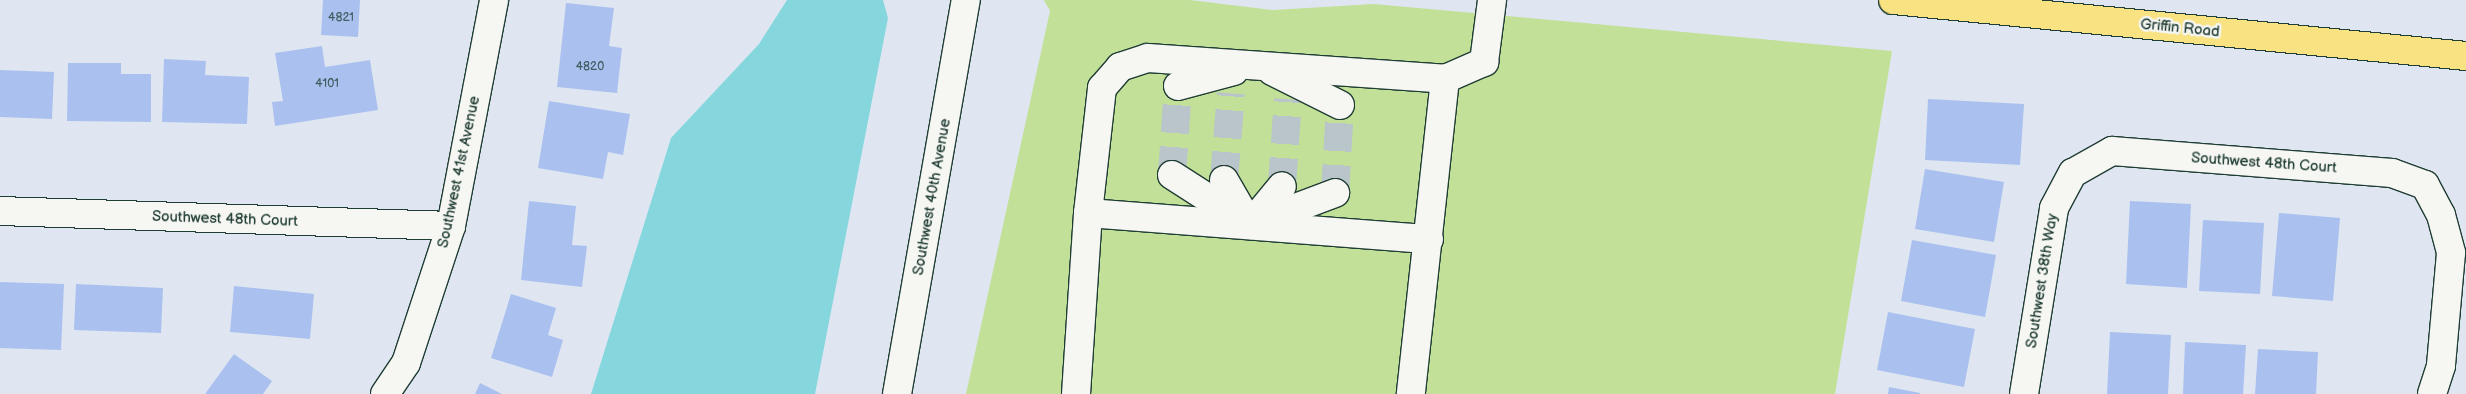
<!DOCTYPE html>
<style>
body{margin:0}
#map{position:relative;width:2466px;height:394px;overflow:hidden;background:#dfe6f1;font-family:"Balsamiq Sans",sans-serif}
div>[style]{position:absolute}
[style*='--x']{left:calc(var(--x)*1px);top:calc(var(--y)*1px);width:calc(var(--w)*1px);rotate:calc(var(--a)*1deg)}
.green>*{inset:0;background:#c2e097}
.water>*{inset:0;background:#85d7dd}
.building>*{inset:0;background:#aac1ef}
.minor-tunnel>*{height:28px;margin-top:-14px;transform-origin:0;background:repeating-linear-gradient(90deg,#b9c4cb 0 28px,transparent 0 42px)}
.roads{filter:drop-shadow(1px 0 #1f3d34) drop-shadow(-1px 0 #1f3d34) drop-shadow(0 1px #1f3d34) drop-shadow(0 -1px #1f3d34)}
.minor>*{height:28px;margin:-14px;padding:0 14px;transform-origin:14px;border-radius:14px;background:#f6f6f2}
.major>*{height:28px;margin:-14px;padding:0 14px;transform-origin:14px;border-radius:14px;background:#f8e281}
span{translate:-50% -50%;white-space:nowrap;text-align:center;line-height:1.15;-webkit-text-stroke:5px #f6f6f2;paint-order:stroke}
.number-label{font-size:12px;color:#425e63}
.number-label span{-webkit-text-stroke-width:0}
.street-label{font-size:15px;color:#1f3d34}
</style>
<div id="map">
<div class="green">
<div style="clip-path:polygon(1044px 0,1190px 0,1273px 10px,1374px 4px,1892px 51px,1835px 394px,966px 394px,1050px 11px)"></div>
</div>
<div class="water">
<div style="clip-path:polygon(787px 0,883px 0,888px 18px,815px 394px,591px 394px,671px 138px,759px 44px)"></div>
</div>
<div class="building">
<div style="clip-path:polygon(323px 0,360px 0,358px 37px,321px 35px)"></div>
<div style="clip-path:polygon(566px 3px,614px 8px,609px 46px,622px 48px,617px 93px,557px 87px)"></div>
<div style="clip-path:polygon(322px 46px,325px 67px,370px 60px,378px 110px,275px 126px,272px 102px,283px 101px,275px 53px)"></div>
<div style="clip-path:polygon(164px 59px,206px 61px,205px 75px,249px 77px,247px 124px,162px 122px)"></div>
<div style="clip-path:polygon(68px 63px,121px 63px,121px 74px,151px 74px,151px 122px,67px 121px)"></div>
<div style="clip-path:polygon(0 70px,54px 72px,52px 119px,0 117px)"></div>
<div style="clip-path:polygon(1928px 99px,2024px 104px,2020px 165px,1925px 160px)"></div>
<div style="clip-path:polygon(549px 101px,630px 114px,623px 155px,608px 152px,603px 179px,538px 168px)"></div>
<div style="clip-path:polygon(1925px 169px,2004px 182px,1994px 242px,1915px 229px)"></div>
<div style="clip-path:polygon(529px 201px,576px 206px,572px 245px,587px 246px,582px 287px,521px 280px)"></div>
<div style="clip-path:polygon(2130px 201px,2191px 204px,2187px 288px,2126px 284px)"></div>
<div style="clip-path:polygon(2279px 213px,2340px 218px,2333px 301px,2272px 296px)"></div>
<div style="clip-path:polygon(2203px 220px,2264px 223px,2260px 294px,2199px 291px)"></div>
<div style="clip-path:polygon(1912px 240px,1996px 255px,1985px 317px,1901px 301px)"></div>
<div style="clip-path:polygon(0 282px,64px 284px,61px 350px,0 348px)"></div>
<div style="clip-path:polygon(76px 284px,163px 288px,161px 333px,74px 330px)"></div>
<div style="clip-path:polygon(234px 286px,314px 294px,310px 339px,230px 332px)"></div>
<div style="clip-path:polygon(511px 294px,556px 308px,548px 335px,563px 340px,552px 377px,491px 358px)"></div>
<div style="clip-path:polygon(1888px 312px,1975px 329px,1964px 387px,1877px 370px)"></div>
<div style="clip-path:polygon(2110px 332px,2171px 335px,2168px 394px,2107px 394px)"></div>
<div style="clip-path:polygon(2185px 342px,2246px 345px,2243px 394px,2183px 394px)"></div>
<div style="clip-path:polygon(2258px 349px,2318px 352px,2316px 394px,2255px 394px)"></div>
<div style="clip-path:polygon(234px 354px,272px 381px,263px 394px,205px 394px)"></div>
<div style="clip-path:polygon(480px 383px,502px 394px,475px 394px)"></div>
<div style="clip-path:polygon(1889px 387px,1920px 393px,1920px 394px,1888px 394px)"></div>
</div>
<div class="minor-tunnel">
<div style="--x:1172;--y:175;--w:89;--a:-86.1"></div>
<div style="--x:1224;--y:180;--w:87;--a:-85.4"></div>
<div style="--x:1282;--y:186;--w:87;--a:-86.1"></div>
<div style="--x:1335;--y:193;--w:88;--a:-86.7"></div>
</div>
<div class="roads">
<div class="minor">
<div style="--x:1272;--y:71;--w:76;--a:26.6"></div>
<div style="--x:1445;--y:79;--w:43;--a:-23.6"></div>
<div style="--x:1484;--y:62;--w:63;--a:-82.6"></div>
<div style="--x:1178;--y:86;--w:58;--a:-15"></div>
<div style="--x:1172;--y:175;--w:93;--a:32.7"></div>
<div style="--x:1250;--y:225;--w:91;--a:-20.6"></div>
<div style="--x:1224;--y:180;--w:52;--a:60"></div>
<div style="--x:1250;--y:225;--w:50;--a:-50.6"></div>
<div style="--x:0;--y:211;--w:451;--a:1.9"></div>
<div style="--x:1088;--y:213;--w:342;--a:4.4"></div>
<div style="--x:385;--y:394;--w:37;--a:-56"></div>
<div style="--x:406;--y:363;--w:144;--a:-71.8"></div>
<div style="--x:451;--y:226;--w:230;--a:-79.2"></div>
<div style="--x:897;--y:394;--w:400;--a:-80.1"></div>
<div style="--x:1076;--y:394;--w:181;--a:-86.2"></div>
<div style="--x:1088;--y:213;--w:126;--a:-83.6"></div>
<div style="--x:1102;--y:88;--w:28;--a:-49"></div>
<div style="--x:1120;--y:67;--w:29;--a:-18"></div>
<div style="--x:1148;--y:58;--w:298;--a:4"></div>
<div style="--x:1445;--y:79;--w:317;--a:96.2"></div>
<div style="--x:2024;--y:394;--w:188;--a:-80.8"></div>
<div style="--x:2054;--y:208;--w:40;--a:-62"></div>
<div style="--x:2073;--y:173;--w:45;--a:-29.4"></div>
<div style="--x:2112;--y:151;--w:281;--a:4.5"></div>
<div style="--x:2392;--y:173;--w:35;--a:20"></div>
<div style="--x:2425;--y:185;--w:34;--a:62"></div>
<div style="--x:2441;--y:215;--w:39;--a:75"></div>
<div style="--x:2451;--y:253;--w:113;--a:95.1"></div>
<div style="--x:2441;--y:366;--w:29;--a:108"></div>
</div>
<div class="major">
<div style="--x:1893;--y:0;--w:576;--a:5.58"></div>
</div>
</div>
<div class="number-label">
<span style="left:341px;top:18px">4821</span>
<span style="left:590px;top:67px">4820</span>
<span style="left:327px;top:84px">4101</span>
</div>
<div class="street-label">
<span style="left:2180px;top:28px;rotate:6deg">Griffin Road</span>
<span style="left:2264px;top:163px;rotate:4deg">Southwest 48th Court</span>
<span style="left:459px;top:172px;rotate:-78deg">Southwest 41st Avenue</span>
<span style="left:932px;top:197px;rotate:-80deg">Southwest 40th Avenue</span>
<span style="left:225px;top:219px;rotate:2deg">Southwest 48th Court</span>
<span style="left:2042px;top:281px;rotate:-81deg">Southwest 38th Way</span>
</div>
</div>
